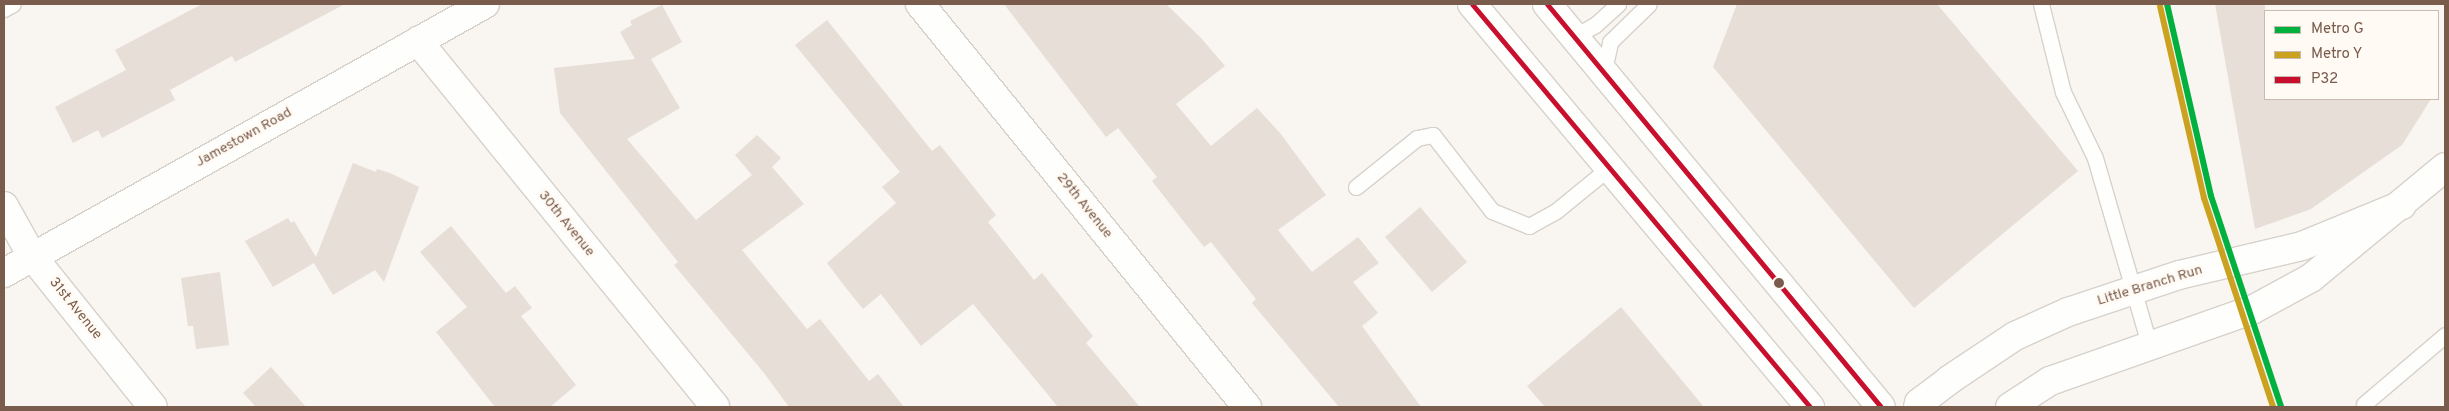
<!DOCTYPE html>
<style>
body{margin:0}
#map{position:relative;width:2449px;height:411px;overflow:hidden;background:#f9f5f0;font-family:Overpass,sans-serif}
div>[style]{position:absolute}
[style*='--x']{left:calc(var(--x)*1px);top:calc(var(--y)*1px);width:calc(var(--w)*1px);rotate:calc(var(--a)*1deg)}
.building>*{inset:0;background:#e6ded7}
.roads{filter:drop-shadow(1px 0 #d7d1cb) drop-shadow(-1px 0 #d7d1cb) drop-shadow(0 1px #d7d1cb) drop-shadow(0 -1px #d7d1cb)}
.lane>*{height:15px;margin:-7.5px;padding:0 7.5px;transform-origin:7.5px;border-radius:7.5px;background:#fefefd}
.street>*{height:28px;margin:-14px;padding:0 14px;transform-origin:14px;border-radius:14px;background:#fefefd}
.secondary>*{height:28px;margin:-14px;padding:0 14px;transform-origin:14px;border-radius:14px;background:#fefefd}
.bus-1>*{height:5px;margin:-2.5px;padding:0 2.5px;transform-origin:2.5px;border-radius:2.5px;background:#c8102e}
.metro-1>*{height:6px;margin:-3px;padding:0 3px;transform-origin:3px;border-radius:3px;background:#00b140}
.metro-2>*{height:6px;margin:-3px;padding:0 3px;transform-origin:3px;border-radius:3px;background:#caa21f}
.dots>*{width:14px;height:14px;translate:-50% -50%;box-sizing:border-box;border:2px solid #fffaf3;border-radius:50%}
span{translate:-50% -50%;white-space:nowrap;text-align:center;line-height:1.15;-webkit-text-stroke:5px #fffaf3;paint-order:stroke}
.street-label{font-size:14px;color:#7a5c4d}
.frame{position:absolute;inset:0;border:5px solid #7a5c4d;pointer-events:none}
.legend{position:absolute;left:2264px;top:10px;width:175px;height:90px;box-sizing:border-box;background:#fffaf3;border:1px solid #cabbb1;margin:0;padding:6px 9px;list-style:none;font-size:15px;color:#7a5c4d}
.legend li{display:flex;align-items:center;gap:10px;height:25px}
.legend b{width:25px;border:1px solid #cabbb1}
</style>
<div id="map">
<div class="building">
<div style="clip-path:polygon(202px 4px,345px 4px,235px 62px,232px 56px,170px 90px,175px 100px,102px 138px,98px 130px,73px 143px,55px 107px,126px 70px,115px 50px)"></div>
<div style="clip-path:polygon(1004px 4px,1166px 4px,1201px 38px,1225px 66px,1176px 104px,1211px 146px,1257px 108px,1280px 133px,1326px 195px,1278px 230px,1312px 272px,1358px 237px,1379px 263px,1353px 282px,1378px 313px,1362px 326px,1421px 407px,1339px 407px,1252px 303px,1256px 299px,1211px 242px,1204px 247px,1188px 227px,1152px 181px,1157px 177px,1118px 128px,1106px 137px)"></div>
<div style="clip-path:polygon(1737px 4px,1937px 4px,2078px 171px,1914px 308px,1713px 67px)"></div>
<div style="clip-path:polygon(2215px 4px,2265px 4px,2265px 99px,2431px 99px,2402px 145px,2311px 209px,2255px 229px)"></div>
<div style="clip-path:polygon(662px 5px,682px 42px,651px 59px,680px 108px,627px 139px,696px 220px,752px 175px,735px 155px,757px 135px,781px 158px,772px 167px,804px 204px,742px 250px,807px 329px,820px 319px,869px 381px,878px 374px,904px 407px,789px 407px,764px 373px,674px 265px,678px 262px,560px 113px,554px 68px,635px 59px,620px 32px,632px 25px,630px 21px)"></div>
<div style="clip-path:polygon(827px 20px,932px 151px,940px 145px,996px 215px,988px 222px,1034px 280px,1042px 273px,1093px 336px,1086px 343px,1140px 407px,1058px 407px,973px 304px,921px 346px,881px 294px,863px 309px,846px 288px,827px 263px,896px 203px,882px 187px,900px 172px,795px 45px)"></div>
<div style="clip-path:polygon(353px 163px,376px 172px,377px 169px,390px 173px,419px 187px,384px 282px,375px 270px,333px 295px,314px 263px,273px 287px,245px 241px,288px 218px,291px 223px,294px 221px,316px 257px)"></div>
<div style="clip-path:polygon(1420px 207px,1467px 262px,1432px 292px,1385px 237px)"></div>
<div style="clip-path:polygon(451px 226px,506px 293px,515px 286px,532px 308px,521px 316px,576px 385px,550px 407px,495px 407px,436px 332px,467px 307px,420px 252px)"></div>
<div style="clip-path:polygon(220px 272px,229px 345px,196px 349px,193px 326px,188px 326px,181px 278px)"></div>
<div style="clip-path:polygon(1621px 307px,1704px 407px,1545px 407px,1527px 386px)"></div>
<div style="clip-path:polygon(271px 367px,306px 407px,256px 407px,243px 393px)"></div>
</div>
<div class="roads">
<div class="lane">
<div style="--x:2041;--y:4;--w:91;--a:76"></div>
<div style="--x:2063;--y:92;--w:73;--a:64.1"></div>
<div style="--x:2095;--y:158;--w:197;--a:73.8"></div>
<div style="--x:4;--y:9;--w:10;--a:-29"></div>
<div style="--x:1575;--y:36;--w:23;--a:-29"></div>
<div style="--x:1595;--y:25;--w:31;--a:-42"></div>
<div style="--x:1604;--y:69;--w:28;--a:-77"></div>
<div style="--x:1610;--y:42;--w:54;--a:-44.3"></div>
<div style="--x:1356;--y:187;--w:78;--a:-38.8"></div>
<div style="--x:1417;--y:138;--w:16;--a:-11"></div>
<div style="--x:1433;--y:135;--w:96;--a:52.2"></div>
<div style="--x:1492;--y:211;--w:40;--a:22"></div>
<div style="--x:1529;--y:226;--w:31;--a:-29"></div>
<div style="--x:1556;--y:211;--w:70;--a:-39.2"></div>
<div style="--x:2364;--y:404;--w:106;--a:-40.4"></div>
</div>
<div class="street">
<div style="--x:920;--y:4;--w:519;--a:50.94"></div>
<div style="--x:418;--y:41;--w:471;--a:50.9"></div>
<div style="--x:4;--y:206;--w:57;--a:60.8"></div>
<div style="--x:32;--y:256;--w:193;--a:51.3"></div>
<div style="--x:4;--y:273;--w:551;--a:-29.22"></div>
<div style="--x:1918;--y:407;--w:4;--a:-76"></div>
<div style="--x:1919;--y:403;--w:38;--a:-37"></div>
<div style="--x:1949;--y:380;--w:79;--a:-33.7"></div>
<div style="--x:2015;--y:336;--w:58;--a:-24.4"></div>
<div style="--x:2068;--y:312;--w:117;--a:-18.4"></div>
<div style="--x:2179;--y:275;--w:126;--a:-13.3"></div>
<div style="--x:2302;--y:246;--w:108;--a:-22.3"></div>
<div style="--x:2010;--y:407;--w:48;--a:-33"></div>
<div style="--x:2050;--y:381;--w:214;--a:-19.4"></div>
<div style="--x:2252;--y:310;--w:67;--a:-28.5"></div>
<div style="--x:2311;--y:278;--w:174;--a:-39.6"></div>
</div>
<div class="secondary">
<div style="--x:1472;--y:4;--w:526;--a:50.01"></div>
<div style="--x:1547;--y:4;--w:523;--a:50.35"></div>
</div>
</div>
<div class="bus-1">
<div style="--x:1472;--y:4;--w:526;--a:50.01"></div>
<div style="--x:1547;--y:4;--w:523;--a:50.35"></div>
</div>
<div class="metro-1">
<div style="--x:2167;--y:4;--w:197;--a:77.1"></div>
<div style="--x:2211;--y:196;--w:222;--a:71.6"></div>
</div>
<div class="metro-2">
<div style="--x:2160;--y:6;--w:197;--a:77.1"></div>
<div style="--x:2204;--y:198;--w:220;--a:71.7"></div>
</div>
<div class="dots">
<div style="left:1779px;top:283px;background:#7a5c4d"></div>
</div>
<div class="street-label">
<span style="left:244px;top:138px;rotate:-29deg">Jamestown Road</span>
<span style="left:1084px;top:206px;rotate:51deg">29th Avenue</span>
<span style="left:566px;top:224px;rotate:51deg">30th Avenue</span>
<span style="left:2150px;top:286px;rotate:-17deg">Little Branch Run</span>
<span style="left:75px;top:309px;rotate:51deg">31st Avenue</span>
</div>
<div class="frame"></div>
<ul class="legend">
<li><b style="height:6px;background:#00b140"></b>Metro G</li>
<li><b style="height:6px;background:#caa21f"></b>Metro Y</li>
<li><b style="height:6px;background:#c8102e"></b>P32</li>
</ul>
</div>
